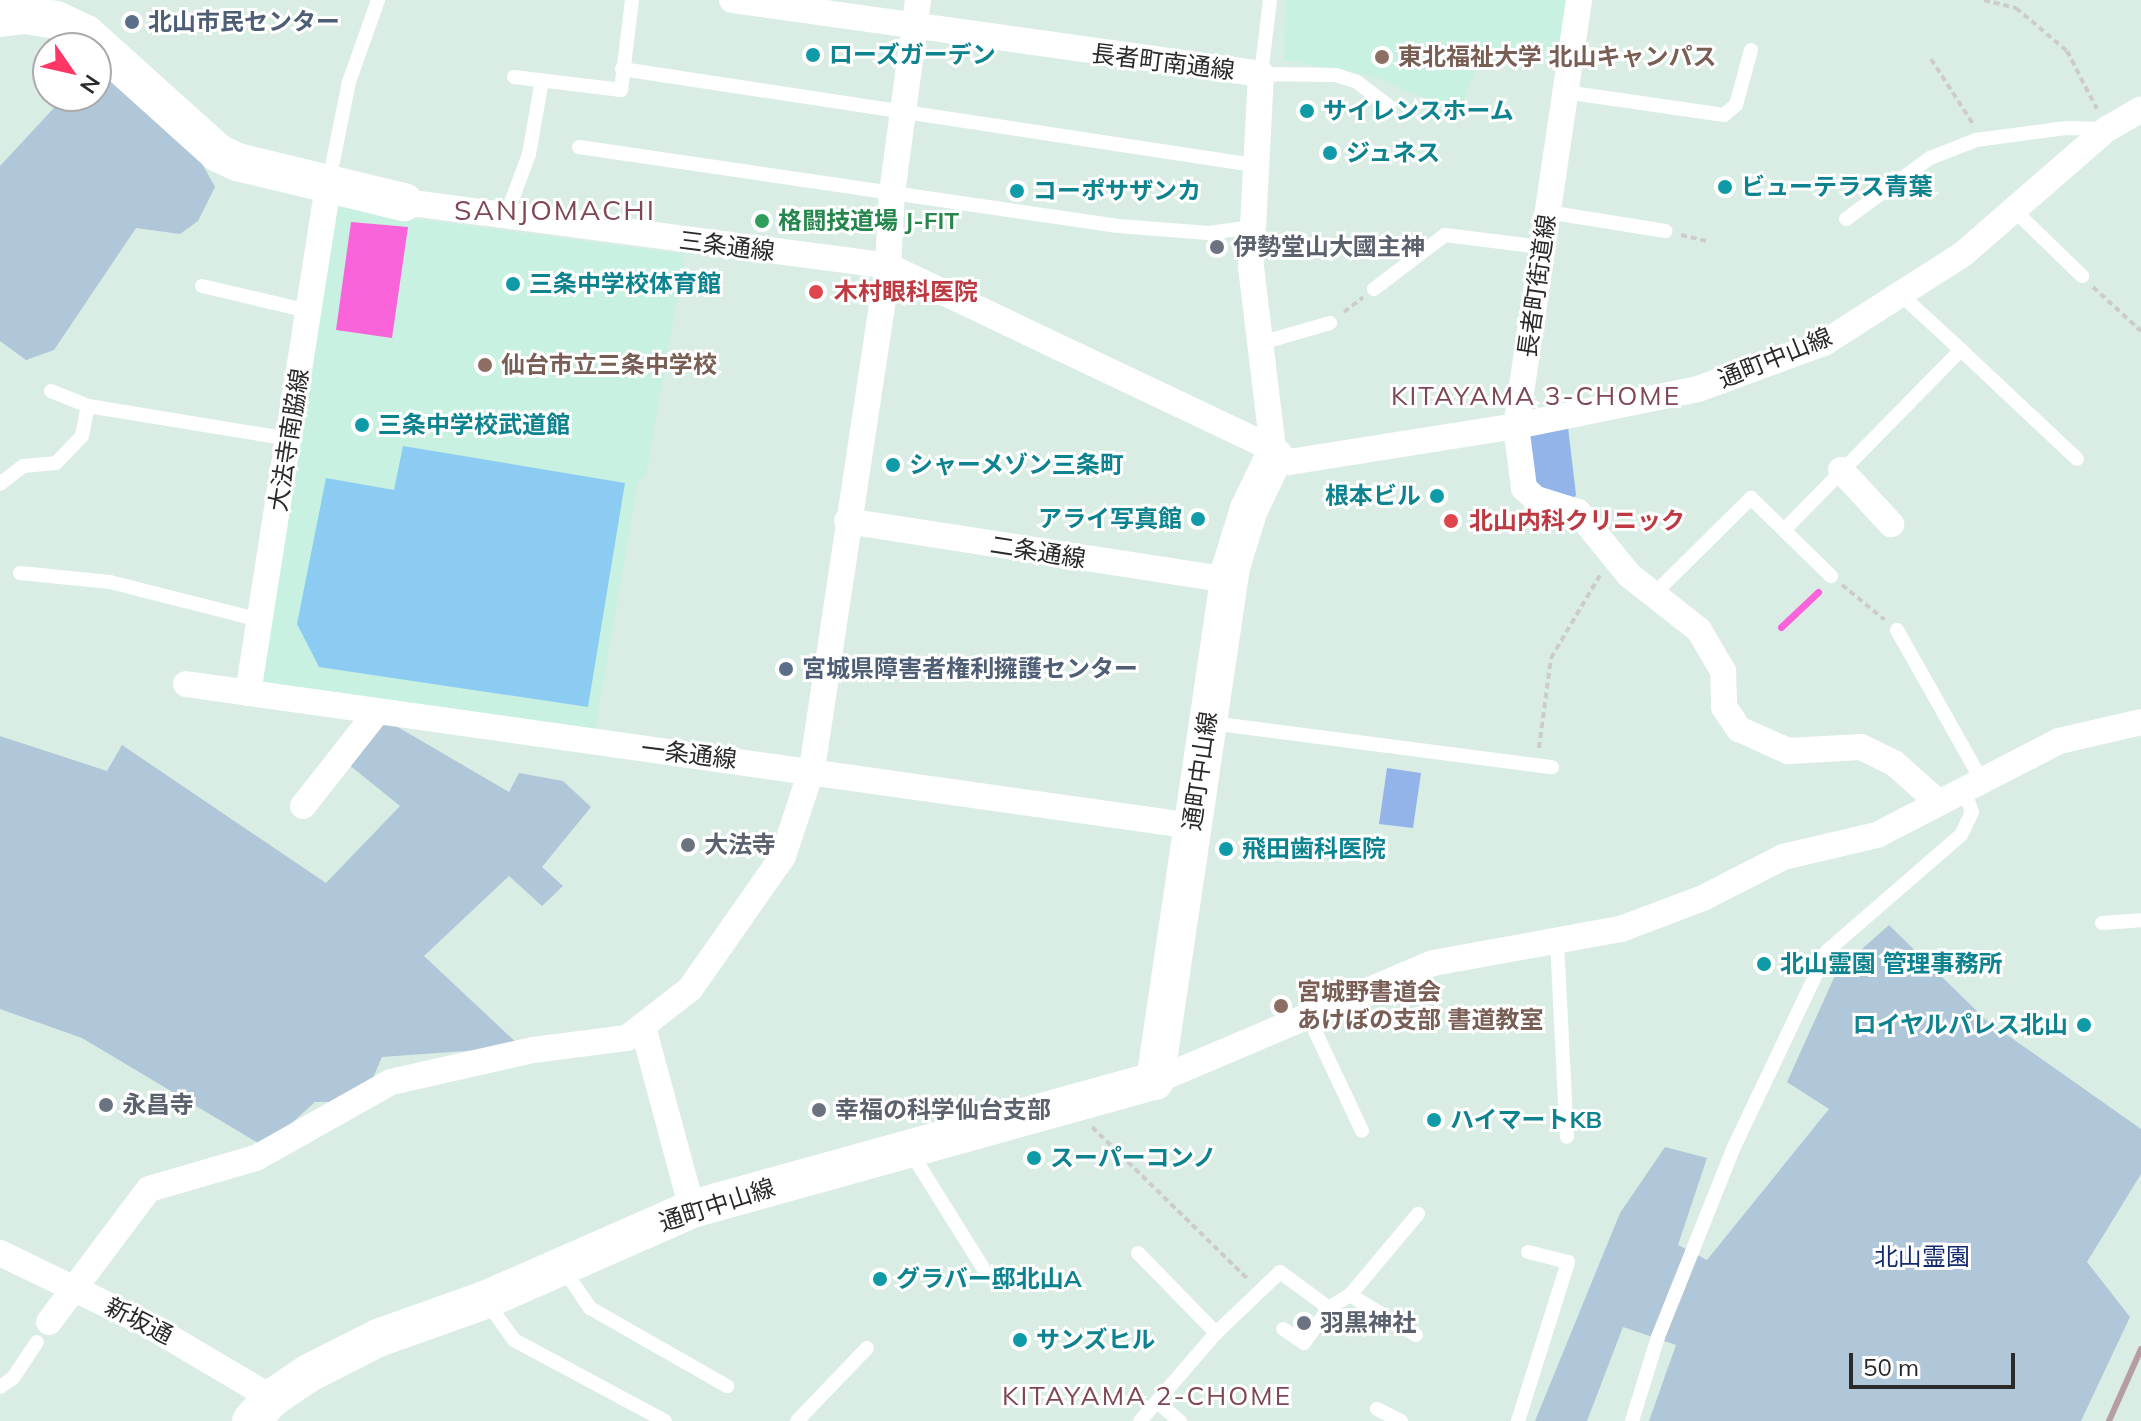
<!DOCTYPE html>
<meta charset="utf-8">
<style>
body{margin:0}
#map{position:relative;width:2141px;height:1421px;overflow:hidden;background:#daede4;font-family:Mulish,"Noto Sans JP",sans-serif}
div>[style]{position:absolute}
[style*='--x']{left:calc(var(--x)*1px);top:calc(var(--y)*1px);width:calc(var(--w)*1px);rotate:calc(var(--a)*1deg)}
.education>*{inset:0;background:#c8f1e1}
.green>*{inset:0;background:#92b4e9}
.cemetery>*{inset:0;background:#b0c6d9}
.pitch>*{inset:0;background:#8cccf2}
.water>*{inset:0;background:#f964da}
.stream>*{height:7px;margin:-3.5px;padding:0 3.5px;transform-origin:3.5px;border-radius:3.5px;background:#f964da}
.path>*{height:4px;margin-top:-2px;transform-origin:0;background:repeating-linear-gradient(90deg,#ccc 0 6px,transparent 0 10px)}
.lane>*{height:14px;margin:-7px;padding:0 7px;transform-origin:7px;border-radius:7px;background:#fff}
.street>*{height:26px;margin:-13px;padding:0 13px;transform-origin:13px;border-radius:13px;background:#fff}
.secondary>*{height:38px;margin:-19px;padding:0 19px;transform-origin:19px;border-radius:19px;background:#fff}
.rail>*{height:6px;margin:-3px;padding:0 3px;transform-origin:3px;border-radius:3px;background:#b69da2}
.dots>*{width:22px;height:22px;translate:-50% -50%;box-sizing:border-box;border:4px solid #fff;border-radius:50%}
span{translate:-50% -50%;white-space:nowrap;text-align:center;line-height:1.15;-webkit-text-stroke:6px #fff;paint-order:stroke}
.service-label{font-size:24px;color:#4e5e75;font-weight:700}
.left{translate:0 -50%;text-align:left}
.culture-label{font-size:24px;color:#0d838f;font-weight:700}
.right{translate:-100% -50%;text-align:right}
.education-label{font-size:24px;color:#785e54;font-weight:700}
.street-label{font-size:24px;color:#2a2a2a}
.leisure-label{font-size:24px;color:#27864d;font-weight:700}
.worship-label{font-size:24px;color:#5b616d;font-weight:700}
.health-label{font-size:24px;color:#be3a42;font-weight:700}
.park-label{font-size:24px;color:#132b6e}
.neighbourhood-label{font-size:26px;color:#7f4653;letter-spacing:2px}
.quarter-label{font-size:28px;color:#7f4653;letter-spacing:2px}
.north{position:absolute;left:32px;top:32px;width:80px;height:80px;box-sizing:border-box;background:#fff;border:2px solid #aaa;border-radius:50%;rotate:124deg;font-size:22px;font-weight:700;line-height:32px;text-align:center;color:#2a2a2a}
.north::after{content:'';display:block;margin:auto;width:28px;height:36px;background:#ff3666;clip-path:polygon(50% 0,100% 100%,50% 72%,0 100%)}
.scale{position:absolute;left:1849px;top:1353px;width:166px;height:36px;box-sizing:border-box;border:4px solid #2a2a2a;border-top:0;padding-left:10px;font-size:24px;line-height:28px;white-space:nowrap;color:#2a2a2a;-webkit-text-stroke:6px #fff;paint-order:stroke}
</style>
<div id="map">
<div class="education">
<div style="clip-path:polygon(1285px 0,1571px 0,1564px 52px,1486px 48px,1458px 112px,1372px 76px,1284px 60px)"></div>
<div style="clip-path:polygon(331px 201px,409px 218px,685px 254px,646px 475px,638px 482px,595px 730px,255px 685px)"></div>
</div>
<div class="green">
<div style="clip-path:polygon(1568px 427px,1576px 495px,1570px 504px,1539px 496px,1523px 431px)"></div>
<div style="clip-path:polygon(1387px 768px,1421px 773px,1413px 828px,1379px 824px)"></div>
</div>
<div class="cemetery">
<div style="clip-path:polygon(96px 67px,200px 160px,215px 187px,198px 221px,180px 234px,136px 228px,54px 350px,26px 360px,0 341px,0 166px,65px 96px,96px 96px)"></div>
<div style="clip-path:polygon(384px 719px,509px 792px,519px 773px,563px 781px,591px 807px,542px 867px,563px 886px,542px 906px,509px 876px,424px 956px,521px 1047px,382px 1057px,369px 1087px,333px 1102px,315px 1102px,265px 1147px,82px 1038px,0 1009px,0 736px,107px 771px,122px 745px,326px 883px,400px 806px,348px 764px)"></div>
<div style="clip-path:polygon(1889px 925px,1986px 1020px,2141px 1129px,2141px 1174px,2087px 1262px,2130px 1317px,2081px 1421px,1649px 1421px,1676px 1345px,1623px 1327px,1587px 1421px,1535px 1421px,1620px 1213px,1665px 1147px,1707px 1158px,1678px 1245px,1707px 1260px,1829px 1109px,1787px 1082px,1837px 971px)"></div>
</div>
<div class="pitch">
<div style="clip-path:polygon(403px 446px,625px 483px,588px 707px,319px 667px,297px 624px,326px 478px,394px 490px)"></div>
</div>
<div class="water">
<div style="clip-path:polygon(351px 222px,408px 227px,392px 338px,336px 330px)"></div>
</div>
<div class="stream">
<div style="--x:1781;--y:627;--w:51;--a:-43.4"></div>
</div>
<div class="path">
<div style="--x:1984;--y:0;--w:33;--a:14"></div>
<div style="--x:2016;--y:8;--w:67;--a:40.1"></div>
<div style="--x:2067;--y:51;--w:65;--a:62.7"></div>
<div style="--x:1931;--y:59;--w:77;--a:57.1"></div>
<div style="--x:1681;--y:235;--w:26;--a:13"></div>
<div style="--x:2093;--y:287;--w:65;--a:42.5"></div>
<div style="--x:1344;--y:312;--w:24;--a:-38"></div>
<div style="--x:1842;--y:585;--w:55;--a:39.1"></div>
<div style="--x:1539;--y:748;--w:91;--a:-82.4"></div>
<div style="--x:1551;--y:658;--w:96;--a:-59.4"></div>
<div style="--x:1092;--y:1127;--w:219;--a:44.3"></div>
</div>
<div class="lane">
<div style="--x:1270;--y:0;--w:75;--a:96.9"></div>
<div style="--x:1261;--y:74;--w:75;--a:0.8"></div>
<div style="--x:1336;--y:75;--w:22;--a:18"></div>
<div style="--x:1357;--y:82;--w:40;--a:37"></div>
<div style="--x:622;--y:69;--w:639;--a:8.64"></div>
<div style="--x:514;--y:77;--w:108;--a:6.9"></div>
<div style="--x:621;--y:90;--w:91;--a:-83"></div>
<div style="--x:1565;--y:92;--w:161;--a:8.2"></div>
<div style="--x:1724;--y:115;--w:16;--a:-40"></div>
<div style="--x:1736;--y:105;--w:57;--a:-74.7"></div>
<div style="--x:579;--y:147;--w:545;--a:8.34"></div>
<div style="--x:1118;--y:226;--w:91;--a:4.4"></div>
<div style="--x:1209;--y:233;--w:42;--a:-8.1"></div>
<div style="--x:329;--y:181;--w:101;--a:-78.6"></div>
<div style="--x:349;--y:82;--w:87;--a:-70.5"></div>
<div style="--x:2014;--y:210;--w:95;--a:44.1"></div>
<div style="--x:1547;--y:212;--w:120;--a:9.1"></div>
<div style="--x:506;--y:216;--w:66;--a:-69.6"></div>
<div style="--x:529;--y:154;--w:75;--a:-80"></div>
<div style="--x:1846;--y:219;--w:104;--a:-36"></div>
<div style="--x:1930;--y:158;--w:49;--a:-21.4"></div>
<div style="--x:1976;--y:140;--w:91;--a:-7.6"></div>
<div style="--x:2066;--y:128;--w:41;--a:1.4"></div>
<div style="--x:202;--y:286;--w:110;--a:13.2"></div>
<div style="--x:1374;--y:289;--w:89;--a:-37.3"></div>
<div style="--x:1445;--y:235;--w:98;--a:7.1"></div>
<div style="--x:1261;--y:343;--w:72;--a:-16.2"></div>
<div style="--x:1961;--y:350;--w:159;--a:43.2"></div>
<div style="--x:51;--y:391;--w:40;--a:22"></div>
<div style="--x:88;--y:406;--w:204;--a:9.3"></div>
<div style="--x:0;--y:484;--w:29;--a:-38"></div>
<div style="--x:23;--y:466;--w:33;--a:-5"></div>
<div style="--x:56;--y:463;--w:37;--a:-46"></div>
<div style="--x:82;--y:436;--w:31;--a:-79"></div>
<div style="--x:1786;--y:528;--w:250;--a:-45.5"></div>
<div style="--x:1961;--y:350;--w:83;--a:-137.4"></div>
<div style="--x:20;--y:573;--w:90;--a:5.7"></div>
<div style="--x:110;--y:582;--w:155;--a:14.2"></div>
<div style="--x:1656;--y:592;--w:134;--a:-44.7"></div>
<div style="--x:1751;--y:498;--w:112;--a:44.3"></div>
<div style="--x:1897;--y:630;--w:173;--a:60.6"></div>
<div style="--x:1211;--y:723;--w:344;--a:7.4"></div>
<div style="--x:2102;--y:923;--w:39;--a:-4"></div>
<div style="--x:1557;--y:942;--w:195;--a:87.1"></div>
<div style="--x:1307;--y:1014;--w:129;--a:64.8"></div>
<div style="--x:910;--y:1151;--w:147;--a:58"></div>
<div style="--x:1138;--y:1253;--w:112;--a:45.7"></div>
<div style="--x:1216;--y:1333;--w:116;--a:130.8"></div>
<div style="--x:562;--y:1267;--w:50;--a:55.7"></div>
<div style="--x:590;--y:1308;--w:158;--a:29.7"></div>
<div style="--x:1350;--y:1295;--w:77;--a:31.2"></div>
<div style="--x:486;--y:1301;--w:48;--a:54.3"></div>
<div style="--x:514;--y:1340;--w:171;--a:28.2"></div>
<div style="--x:1329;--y:1308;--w:25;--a:-32"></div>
<div style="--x:1350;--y:1295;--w:106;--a:-50"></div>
<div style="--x:1216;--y:1333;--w:88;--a:-43.6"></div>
<div style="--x:1280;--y:1272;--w:61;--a:36.3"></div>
<div style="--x:1329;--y:1308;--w:43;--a:125.5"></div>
<div style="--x:1304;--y:1343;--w:25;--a:-146"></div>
<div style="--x:0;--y:1387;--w:16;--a:-35"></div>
<div style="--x:13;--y:1378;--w:43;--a:-56.3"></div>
<div style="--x:1157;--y:1402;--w:30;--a:40"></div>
<div style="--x:1377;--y:1409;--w:27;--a:27"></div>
<div style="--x:797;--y:1421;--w:101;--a:-46.2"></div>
<div style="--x:1518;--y:1421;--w:167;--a:-72.5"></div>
<div style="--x:1568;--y:1262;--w:41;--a:-166"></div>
<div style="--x:1632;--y:1421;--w:88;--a:-72.8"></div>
<div style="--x:1658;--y:1337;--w:205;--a:-68.2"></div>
<div style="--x:1734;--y:1147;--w:217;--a:-64.6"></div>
<div style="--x:1827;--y:951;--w:177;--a:-40.9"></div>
<div style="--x:1961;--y:835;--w:25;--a:-64"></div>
<div style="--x:1972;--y:812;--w:23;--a:-110"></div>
</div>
<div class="street">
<div style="--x:732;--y:0;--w:534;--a:7.96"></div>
<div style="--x:1261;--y:74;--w:193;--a:93"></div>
<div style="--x:1251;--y:267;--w:191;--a:83.1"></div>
<div style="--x:1579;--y:0;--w:431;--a:98.4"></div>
<div style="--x:1516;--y:426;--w:63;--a:82.6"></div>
<div style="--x:1524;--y:488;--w:16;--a:43"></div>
<div style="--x:1536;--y:499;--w:44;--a:17.2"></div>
<div style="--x:1578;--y:512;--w:81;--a:51"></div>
<div style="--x:1629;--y:575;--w:89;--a:38.2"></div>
<div style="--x:1699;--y:630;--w:48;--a:59.7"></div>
<div style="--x:1723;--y:671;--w:36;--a:88"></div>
<div style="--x:1724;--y:707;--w:27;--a:56"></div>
<div style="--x:1739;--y:729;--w:54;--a:24.2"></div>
<div style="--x:1788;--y:751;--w:73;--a:-3.1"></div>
<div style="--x:1861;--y:747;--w:37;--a:26"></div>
<div style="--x:1894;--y:763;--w:60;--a:41.6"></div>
<div style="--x:404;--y:202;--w:488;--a:7.5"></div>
<div style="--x:888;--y:266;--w:411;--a:25.4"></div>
<div style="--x:1259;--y:442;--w:36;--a:34"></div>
<div style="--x:1289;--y:462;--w:230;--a:-9"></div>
<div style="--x:1516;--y:426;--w:186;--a:-11.5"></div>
<div style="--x:1698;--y:389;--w:134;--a:-20.1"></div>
<div style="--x:1824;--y:343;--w:165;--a:-32.6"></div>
<div style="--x:1963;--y:254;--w:191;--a:-41"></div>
<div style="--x:2107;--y:129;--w:39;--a:-30"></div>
<div style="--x:1841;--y:470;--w:74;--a:47.2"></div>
<div style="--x:847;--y:521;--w:387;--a:8.8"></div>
<div style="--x:186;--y:684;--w:1016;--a:8.03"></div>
<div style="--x:248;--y:693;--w:513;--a:-81.03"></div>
<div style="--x:303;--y:806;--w:120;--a:-51.8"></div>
<div style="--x:643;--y:1027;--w:188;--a:74.9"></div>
<div style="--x:1155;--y:1081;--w:302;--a:-23"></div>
<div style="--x:1433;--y:963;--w:191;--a:-10.3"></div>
<div style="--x:1621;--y:929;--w:88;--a:-20.7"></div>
<div style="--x:1703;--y:898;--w:90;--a:-27.1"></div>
<div style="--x:1783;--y:857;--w:97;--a:-13.2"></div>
<div style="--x:1877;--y:835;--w:205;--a:-27.3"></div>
<div style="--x:2059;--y:741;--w:84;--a:-13"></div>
<div style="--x:0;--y:1253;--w:161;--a:25.8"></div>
<div style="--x:145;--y:1323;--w:147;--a:30.6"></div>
<div style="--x:49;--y:1322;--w:166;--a:-53.1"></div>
<div style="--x:149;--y:1189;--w:111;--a:-16.2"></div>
<div style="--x:256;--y:1158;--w:155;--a:-29.4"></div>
<div style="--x:391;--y:1082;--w:146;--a:-12.7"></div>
<div style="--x:533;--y:1050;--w:95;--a:-7.3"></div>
<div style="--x:627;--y:1038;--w:80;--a:-37.9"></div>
<div style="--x:690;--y:989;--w:162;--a:-55"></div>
<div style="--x:783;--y:856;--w:92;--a:-71.6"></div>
<div style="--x:812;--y:769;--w:509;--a:-81.41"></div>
<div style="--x:888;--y:266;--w:73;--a:-86.9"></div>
<div style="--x:892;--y:193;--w:195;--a:-82.3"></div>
</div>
<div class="secondary">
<div style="--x:0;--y:18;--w:25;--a:-7"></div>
<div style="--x:25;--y:15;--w:31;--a:9"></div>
<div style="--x:56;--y:20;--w:33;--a:25"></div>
<div style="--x:86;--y:34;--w:178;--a:42"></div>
<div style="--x:218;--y:153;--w:21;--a:25"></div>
<div style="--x:237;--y:162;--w:172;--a:13.5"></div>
<div style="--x:251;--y:1421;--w:31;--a:-48"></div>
<div style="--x:272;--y:1398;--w:45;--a:-34"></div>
<div style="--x:309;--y:1373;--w:77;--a:-26.9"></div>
<div style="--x:378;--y:1338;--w:114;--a:-19.6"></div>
<div style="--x:485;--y:1300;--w:226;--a:-23.7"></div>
<div style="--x:692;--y:1209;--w:480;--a:-15.5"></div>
<div style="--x:1155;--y:1081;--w:520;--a:-81.59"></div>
<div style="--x:1231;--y:567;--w:61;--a:-72.8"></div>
<div style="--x:1249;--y:509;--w:58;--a:-64.3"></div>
</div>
<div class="rail">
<div style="--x:2109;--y:1421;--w:79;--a:-66"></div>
</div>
<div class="dots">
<div style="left:132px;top:22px;background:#5c6f8a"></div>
<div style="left:813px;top:55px;background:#0f9aa8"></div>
<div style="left:1382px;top:57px;background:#8d6e63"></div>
<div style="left:1307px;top:111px;background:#0f9aa8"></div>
<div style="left:1330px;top:153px;background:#0f9aa8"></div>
<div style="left:1725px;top:187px;background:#0f9aa8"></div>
<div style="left:1017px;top:191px;background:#0f9aa8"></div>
<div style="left:762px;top:221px;background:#2e9e5b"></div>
<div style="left:1217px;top:247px;background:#6b7280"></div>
<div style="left:513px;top:284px;background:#0f9aa8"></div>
<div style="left:816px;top:292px;background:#e0444e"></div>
<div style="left:485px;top:365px;background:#8d6e63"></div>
<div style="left:362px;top:425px;background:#0f9aa8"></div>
<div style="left:893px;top:465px;background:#0f9aa8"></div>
<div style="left:1437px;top:496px;background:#0f9aa8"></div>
<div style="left:1198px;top:519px;background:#0f9aa8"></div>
<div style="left:1451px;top:521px;background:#e0444e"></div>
<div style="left:786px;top:669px;background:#5c6f8a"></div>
<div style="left:688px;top:845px;background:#6b7280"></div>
<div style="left:1226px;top:849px;background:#0f9aa8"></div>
<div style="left:1764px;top:964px;background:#0f9aa8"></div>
<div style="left:1281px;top:1006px;background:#8d6e63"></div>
<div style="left:2084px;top:1025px;background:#0f9aa8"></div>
<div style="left:106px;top:1105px;background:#6b7280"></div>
<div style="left:819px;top:1110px;background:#6b7280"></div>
<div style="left:1434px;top:1120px;background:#0f9aa8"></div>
<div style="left:1034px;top:1158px;background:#0f9aa8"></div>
<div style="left:880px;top:1279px;background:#0f9aa8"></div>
<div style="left:1304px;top:1323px;background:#6b7280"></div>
<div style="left:1020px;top:1340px;background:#0f9aa8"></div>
</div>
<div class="service-label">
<span class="left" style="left:148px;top:22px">北山市民センター</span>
<span class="left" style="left:802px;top:669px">宮城県障害者権利擁護センター</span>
</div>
<div class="culture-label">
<span class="left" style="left:829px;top:55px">ローズガーデン</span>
<span class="left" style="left:1323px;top:111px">サイレンスホーム</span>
<span class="left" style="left:1346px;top:153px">ジュネス</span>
<span class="left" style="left:1741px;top:187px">ビューテラス青葉</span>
<span class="left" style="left:1033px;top:191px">コーポサザンカ</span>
<span class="left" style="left:529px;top:284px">三条中学校体育館</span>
<span class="left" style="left:378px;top:425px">三条中学校武道館</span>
<span class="left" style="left:909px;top:465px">シャーメゾン三条町</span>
<span class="right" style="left:1421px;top:496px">根本ビル</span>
<span class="right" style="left:1182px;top:519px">アライ写真館</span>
<span class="left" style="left:1242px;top:849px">飛田歯科医院</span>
<span class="left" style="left:1780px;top:964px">北山霊園 管理事務所</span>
<span class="right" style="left:2068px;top:1025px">ロイヤルパレス北山</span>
<span class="left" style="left:1450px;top:1120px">ハイマートKB</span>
<span class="left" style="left:1050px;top:1158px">スーパーコンノ</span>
<span class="left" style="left:896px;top:1279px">グラバー邸北山A</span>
<span class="left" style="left:1036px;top:1340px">サンズヒル</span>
</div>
<div class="education-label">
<span class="left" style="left:1398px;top:57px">東北福祉大学 北山キャンパス</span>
<span class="left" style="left:501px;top:365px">仙台市立三条中学校</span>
<span class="left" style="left:1297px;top:1006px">宮城野書道会<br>あけぼの支部 書道教室</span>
</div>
<div class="street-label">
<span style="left:1163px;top:62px;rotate:7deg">長者町南通線</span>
<span style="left:727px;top:246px;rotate:7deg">三条通線</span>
<span style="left:1537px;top:286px;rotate:-82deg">長者町街道線</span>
<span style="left:1775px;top:358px;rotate:-22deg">通町中山線</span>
<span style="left:289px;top:440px;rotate:-81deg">大法寺南脇線</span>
<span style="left:1038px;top:552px;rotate:9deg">二条通線</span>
<span style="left:689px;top:754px;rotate:7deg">一条通線</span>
<span style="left:1200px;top:771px;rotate:-82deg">通町中山線</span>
<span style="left:717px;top:1205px;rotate:-18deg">通町中山線</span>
<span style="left:139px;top:1321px;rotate:27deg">新坂通</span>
</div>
<div class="leisure-label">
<span class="left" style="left:778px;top:221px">格闘技道場 J-FIT</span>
</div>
<div class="worship-label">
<span class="left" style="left:1233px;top:247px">伊勢堂山大國主神</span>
<span class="left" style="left:704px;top:845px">大法寺</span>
<span class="left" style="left:122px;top:1105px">永昌寺</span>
<span class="left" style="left:835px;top:1110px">幸福の科学仙台支部</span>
<span class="left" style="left:1320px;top:1323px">羽黒神社</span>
</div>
<div class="health-label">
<span class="left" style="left:834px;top:292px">木村眼科医院</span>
<span class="left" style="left:1469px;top:521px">北山内科クリニック</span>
</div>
<div class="park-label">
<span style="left:1922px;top:1257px">北山霊園</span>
</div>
<div class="neighbourhood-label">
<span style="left:1536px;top:396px">KITAYAMA 3-CHOME</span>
<span style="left:1147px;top:1396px">KITAYAMA 2-CHOME</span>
</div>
<div class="quarter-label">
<span style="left:555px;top:210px">SANJOMACHI</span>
</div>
<div class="north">N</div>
<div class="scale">50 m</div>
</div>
